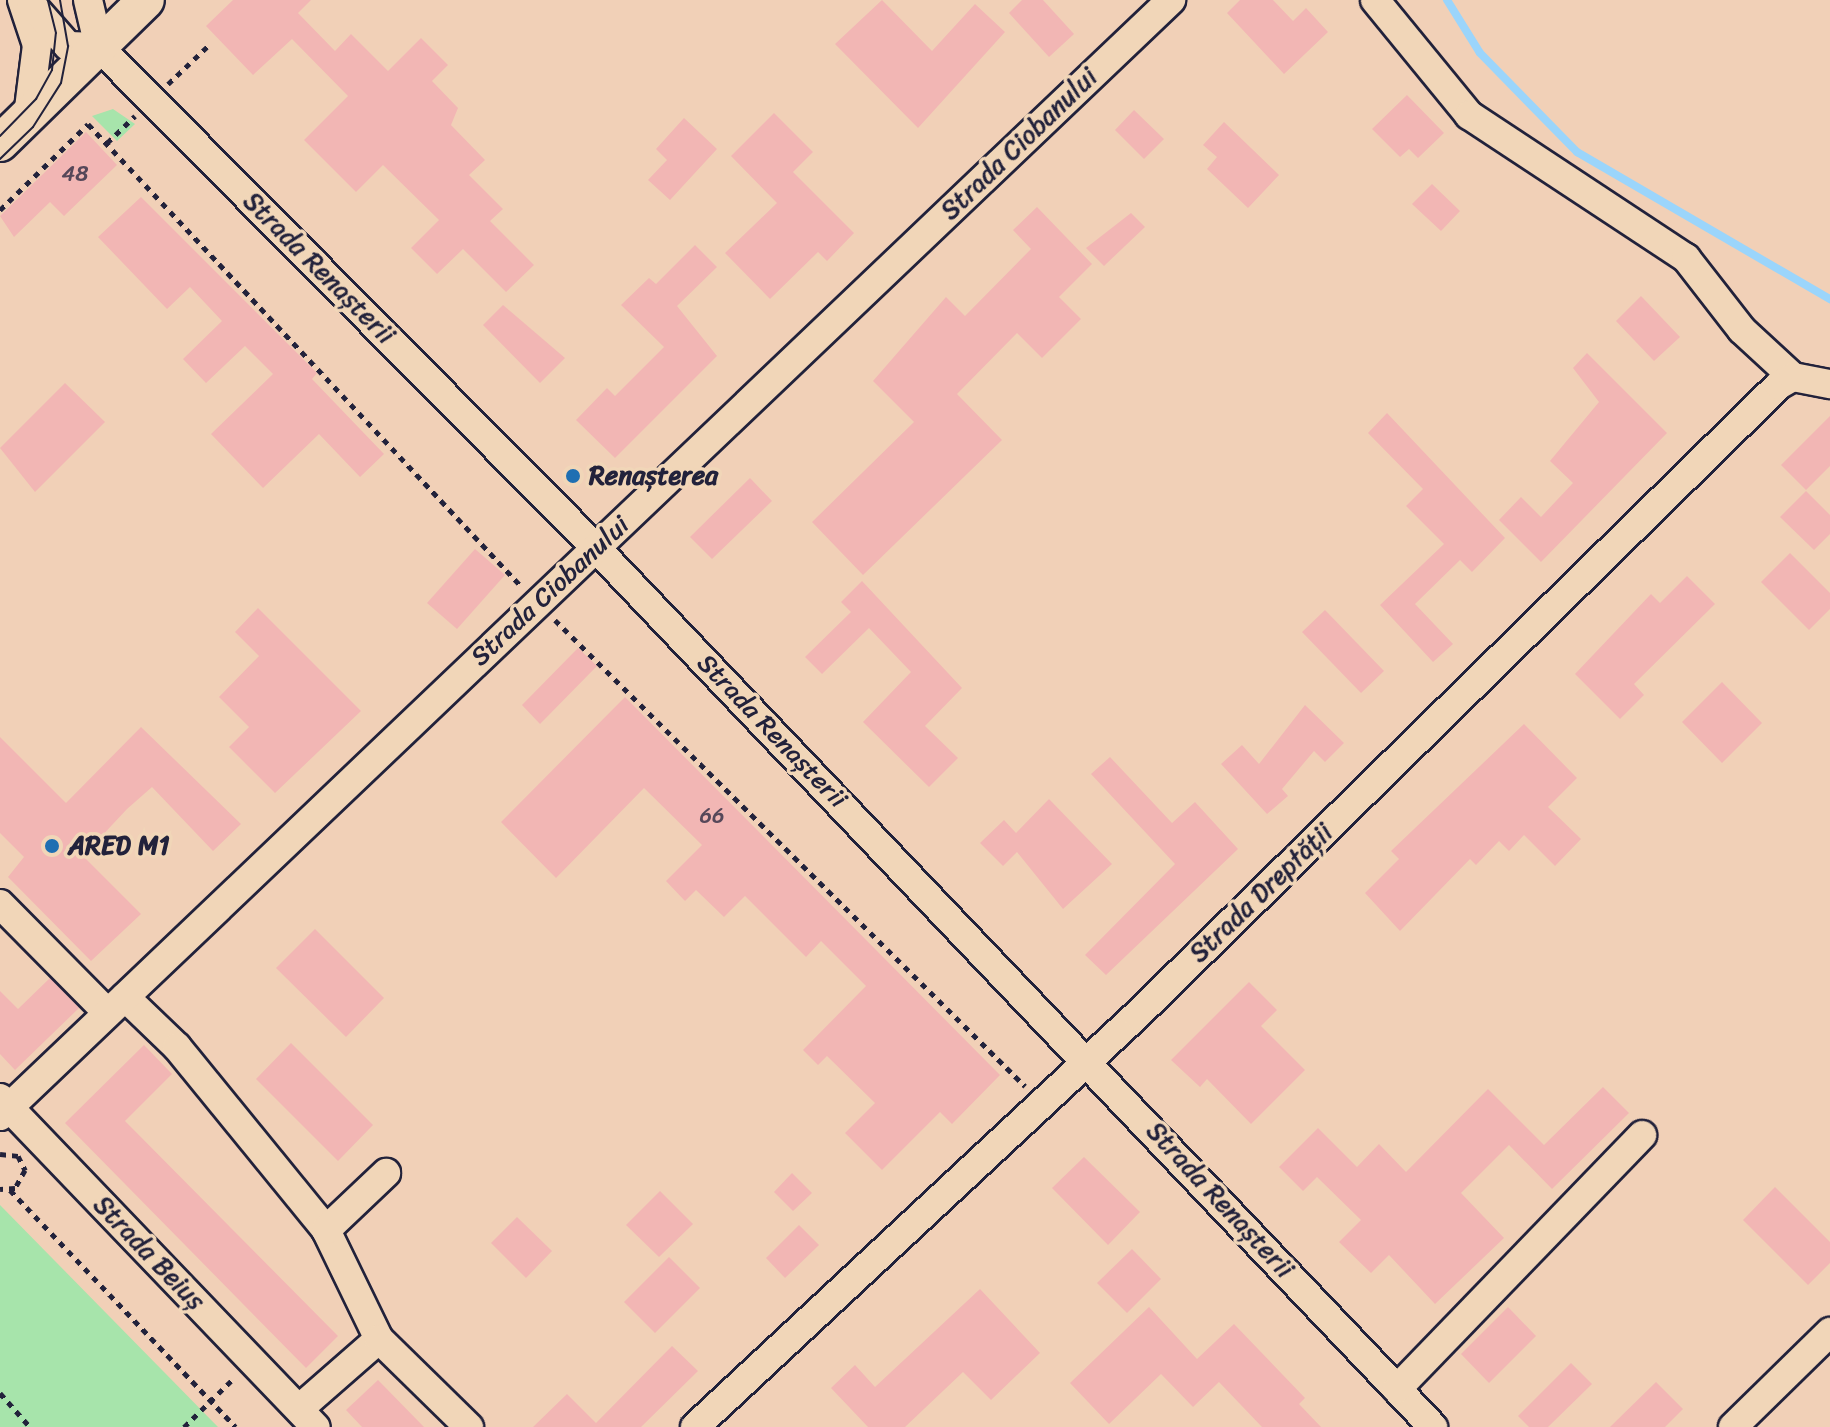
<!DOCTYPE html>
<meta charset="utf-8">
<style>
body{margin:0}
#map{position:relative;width:1830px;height:1427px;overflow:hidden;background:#f1d0b7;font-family:Sriracha,sans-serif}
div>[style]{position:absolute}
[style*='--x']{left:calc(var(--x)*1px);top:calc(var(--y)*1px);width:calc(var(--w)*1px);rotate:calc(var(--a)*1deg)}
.green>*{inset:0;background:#a7e4ab}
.stream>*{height:8px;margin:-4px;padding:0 4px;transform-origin:4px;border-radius:4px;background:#9bd5fb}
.building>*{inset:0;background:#f2b6b4}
.path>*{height:5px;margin-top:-2.5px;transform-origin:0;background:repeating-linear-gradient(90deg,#22223b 0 6px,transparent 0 12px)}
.roads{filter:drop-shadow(2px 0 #22223b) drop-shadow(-2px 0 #22223b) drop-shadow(0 2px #22223b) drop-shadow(0 -2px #22223b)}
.minor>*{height:28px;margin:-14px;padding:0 14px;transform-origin:14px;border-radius:14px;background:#f1d6b8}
.major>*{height:36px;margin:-18px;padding:0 18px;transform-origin:18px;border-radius:18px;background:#f1d6b8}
.tram>*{height:2px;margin:-1px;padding:0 1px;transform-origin:1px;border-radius:1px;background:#22223b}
.dots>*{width:22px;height:22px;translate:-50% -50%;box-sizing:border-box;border:4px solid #f1d6b8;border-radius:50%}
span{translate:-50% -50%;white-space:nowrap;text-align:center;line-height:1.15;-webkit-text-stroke:7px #f1d6b8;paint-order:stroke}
.number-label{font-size:22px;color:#564759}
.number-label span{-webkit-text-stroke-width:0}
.street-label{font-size:26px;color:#22223b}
.poi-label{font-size:26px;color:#22223b;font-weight:700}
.left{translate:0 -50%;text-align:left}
</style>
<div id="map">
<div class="green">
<div style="clip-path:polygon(113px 109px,135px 124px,117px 141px,92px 116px)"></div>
<div style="clip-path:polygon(0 1205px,218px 1427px,0 1427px)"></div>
</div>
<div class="stream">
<div style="--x:1447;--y:0;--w:62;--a:58.1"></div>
<div style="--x:1480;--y:53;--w:139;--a:45.6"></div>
<div style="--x:1577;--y:152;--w:293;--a:30.2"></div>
</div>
<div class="building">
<div style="clip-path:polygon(233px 0,311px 0,298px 13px,335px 51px,351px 34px,388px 71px,421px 38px,448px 65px,432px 81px,458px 108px,451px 125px,485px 160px,469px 175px,503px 209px,490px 221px,534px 265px,506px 292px,463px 249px,437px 274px,411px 248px,439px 220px,383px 165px,356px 192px,304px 140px,348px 96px,292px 39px,253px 75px,206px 26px)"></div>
<div style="clip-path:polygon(882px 0,932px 51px,975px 4px,1005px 32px,918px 128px,835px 44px)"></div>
<div style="clip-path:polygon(1022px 0,1043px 0,1074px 34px,1049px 57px,1009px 13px)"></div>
<div style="clip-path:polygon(1240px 0,1273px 0,1293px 21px,1306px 8px,1328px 32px,1284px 74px,1227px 13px)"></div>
<div style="clip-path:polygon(1407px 95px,1444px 133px,1418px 158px,1409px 149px,1400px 157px,1372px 129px)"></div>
<div style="clip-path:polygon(1134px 110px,1164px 139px,1144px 159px,1115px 130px)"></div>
<div style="clip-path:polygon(774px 113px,813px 152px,793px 172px,854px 233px,827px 261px,818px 252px,770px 299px,725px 253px,777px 203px,731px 156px)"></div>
<div style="clip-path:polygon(684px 118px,717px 149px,670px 200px,648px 180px,667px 160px,656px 149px)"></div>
<div style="clip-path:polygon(1224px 122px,1279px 175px,1248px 208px,1207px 169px,1217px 157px,1203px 145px)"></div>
<div style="clip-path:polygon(86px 132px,117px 165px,64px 216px,50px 202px,14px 237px,0 216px)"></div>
<div style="clip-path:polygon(1432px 184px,1460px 211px,1441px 231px,1412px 204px)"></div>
<div style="clip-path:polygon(141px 197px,317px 373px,312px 379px,384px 454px,360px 477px,319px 434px,263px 488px,211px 434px,273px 374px,245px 346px,206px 383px,183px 359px,222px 321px,190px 287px,167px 309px,98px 237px)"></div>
<div style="clip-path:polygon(1037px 207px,1092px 264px,1059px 297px,1081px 319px,1042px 358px,1017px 333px,957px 394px,1002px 440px,863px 575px,812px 522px,914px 422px,873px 381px,946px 297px,965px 316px,1031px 249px,1013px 230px)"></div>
<div style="clip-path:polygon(1131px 213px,1145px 227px,1104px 266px,1086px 248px)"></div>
<div style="clip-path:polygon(695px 245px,717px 267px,677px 306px,717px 356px,615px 458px,576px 420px,607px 388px,615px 396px,664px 347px,621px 305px,649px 278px,656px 284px)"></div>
<div style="clip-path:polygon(1641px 296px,1680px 337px,1654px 361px,1616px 321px)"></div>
<div style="clip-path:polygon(503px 305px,565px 358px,540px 383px,483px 325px)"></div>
<div style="clip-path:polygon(1587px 353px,1667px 433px,1541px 562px,1499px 520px,1521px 497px,1541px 517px,1573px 483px,1550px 461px,1599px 402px,1573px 368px)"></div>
<div style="clip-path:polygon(65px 383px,105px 422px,35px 492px,0 448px)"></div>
<div style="clip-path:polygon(1387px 413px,1505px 538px,1472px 572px,1460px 560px,1415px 604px,1453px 644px,1433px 662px,1380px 605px,1444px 544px,1406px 506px,1423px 489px,1368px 433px)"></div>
<div style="clip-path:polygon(1830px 416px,1830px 466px,1806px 490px,1781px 465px)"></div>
<div style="clip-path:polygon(750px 478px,772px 501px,712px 559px,690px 537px)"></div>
<div style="clip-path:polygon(1806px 491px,1830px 515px,1830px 534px,1814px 550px,1780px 517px)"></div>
<div style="clip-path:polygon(475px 549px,505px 575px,457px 629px,427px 603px)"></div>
<div style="clip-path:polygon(1790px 553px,1830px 593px,1830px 609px,1809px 630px,1761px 582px)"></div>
<div style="clip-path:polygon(1687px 576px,1715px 604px,1634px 684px,1644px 695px,1620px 719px,1575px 674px,1651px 594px,1660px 603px)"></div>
<div style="clip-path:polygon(862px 581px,962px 688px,925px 726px,958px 758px,929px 787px,863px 722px,911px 672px,869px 628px,822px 674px,805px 657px,851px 612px,841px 602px)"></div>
<div style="clip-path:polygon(258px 608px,361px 711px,275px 793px,229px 747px,249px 727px,219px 697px,259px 656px,235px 632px)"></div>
<div style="clip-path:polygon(1325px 610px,1384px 671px,1361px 693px,1302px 632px)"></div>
<div style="clip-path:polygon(578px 648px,597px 666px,540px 724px,522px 705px)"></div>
<div style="clip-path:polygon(1722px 682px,1762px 723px,1722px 763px,1682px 722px)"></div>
<div style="clip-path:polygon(625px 697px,1000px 1075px,952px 1124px,940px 1112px,882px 1170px,845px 1133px,875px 1103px,827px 1056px,818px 1065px,803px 1050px,866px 986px,821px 941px,806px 957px,745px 896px,724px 917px,696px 890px,685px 901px,666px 881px,702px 845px,644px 788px,556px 878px,501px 822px)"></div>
<div style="clip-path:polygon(1305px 705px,1344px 743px,1325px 762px,1314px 751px,1282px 789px,1288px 796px,1267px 814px,1221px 764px,1242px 745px,1259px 764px)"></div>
<div style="clip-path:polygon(1524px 724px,1577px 778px,1548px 807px,1581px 839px,1555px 866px,1524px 835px,1509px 851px,1499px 841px,1476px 865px,1470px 859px,1400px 931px,1365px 893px,1399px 859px,1391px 851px)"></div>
<div style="clip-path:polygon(141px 727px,241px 824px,213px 851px,152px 787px,127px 809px,83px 856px,141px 914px,91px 961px,8px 877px,24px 857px,0 833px,0 737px,66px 803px)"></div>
<div style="clip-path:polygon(1110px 757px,1172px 823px,1195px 802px,1238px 849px,1106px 975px,1085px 955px,1175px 864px,1091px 774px)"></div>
<div style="clip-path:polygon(1049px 799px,1112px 864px,1063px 909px,1017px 852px,1003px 866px,980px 843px,1004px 820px,1016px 833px)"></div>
<div style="clip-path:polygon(315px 929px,384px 998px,346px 1037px,276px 968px)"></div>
<div style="clip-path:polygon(50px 978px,79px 1008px,15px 1070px,0 1054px,0 991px,18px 1009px)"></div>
<div style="clip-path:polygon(1249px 982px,1277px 1010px,1261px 1026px,1305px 1070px,1251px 1124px,1207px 1079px,1200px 1087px,1171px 1060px)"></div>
<div style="clip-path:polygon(291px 1043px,373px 1125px,338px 1161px,256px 1079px)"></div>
<div style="clip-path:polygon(144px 1045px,172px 1074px,125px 1121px,338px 1336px,306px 1368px,65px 1123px)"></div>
<div style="clip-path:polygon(1603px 1087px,1629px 1113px,1552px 1189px,1509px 1145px,1461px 1193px,1504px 1238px,1435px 1304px,1389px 1255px,1371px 1273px,1339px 1242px,1361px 1220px,1317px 1177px,1303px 1191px,1279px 1167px,1318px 1128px,1357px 1167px,1379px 1144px,1406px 1172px,1488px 1089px,1544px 1145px)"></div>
<div style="clip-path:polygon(1084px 1157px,1140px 1212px,1108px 1245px,1052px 1188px)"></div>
<div style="clip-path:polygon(792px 1173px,812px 1193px,793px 1211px,774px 1192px)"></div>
<div style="clip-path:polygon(1775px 1187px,1830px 1242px,1830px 1263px,1808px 1285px,1743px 1220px)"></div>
<div style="clip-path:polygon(660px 1191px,693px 1224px,659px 1257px,626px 1225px)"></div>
<div style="clip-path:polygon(517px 1217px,552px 1251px,526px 1278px,491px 1243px)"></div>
<div style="clip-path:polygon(799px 1225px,819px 1245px,785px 1278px,766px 1258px)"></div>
<div style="clip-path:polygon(1132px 1249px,1161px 1279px,1127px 1313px,1097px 1283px)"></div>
<div style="clip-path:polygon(669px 1257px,700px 1288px,655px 1333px,624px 1302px)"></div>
<div style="clip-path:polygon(980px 1289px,1040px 1353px,991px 1400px,963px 1372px,905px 1427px,868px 1427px,831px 1388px,855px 1365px,875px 1387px)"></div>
<div style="clip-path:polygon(1149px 1307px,1197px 1359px,1234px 1324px,1305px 1398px,1299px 1404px,1321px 1427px,1262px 1427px,1219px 1382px,1193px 1407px,1161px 1374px,1109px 1424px,1070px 1383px)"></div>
<div style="clip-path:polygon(1508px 1307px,1536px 1336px,1489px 1383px,1461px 1354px)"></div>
<div style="clip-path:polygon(672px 1346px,698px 1371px,641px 1427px,533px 1427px,567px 1394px,596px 1423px)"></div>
<div style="clip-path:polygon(1571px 1363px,1592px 1384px,1548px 1427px,1529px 1427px,1518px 1416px)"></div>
<div style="clip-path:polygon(378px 1380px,424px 1427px,362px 1427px,346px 1410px)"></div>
<div style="clip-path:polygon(1656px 1382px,1683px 1409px,1665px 1427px,1610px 1427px)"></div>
</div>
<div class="path">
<div style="--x:168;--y:84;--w:58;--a:-43.6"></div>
<div style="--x:107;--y:143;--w:39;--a:-44"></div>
<div style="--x:0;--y:210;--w:123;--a:-44.3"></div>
<div style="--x:88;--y:124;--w:632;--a:46.86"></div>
<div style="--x:555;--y:620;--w:662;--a:44.76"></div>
<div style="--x:0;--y:1154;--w:18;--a:6"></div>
<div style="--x:18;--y:1156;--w:16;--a:63"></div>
<div style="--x:25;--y:1170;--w:21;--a:119"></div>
<div style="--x:15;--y:1188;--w:15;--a:176"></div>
<div style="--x:10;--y:1190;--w:327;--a:46.4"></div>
<div style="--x:0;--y:1393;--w:45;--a:48.6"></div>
<div style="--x:184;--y:1427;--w:70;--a:-44.4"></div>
</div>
<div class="roads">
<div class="minor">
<div style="--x:22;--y:0;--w:47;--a:71.6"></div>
<div style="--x:37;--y:45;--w:72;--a:97.2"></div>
<div style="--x:88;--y:0;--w:48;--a:76.8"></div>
<div style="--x:99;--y:47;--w:706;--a:45.23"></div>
<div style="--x:596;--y:548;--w:1214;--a:46.4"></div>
<div style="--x:1375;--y:0;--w:149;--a:50.7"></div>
<div style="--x:1469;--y:115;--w:260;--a:33.4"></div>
<div style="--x:1686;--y:258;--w:91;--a:52.1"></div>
<div style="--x:1742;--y:330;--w:69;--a:42.7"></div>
<div style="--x:31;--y:4;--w:56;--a:48.6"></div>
<div style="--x:68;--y:46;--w:31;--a:2"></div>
<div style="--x:0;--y:904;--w:153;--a:45.3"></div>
<div style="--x:125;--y:997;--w:72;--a:43.9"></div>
<div style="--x:177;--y:1047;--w:236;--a:50.8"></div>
<div style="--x:326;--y:1230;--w:121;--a:64.1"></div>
<div style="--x:379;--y:1339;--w:106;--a:138.8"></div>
<div style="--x:0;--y:1098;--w:456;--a:46.2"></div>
<div style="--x:0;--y:1116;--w:1618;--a:-43.62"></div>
<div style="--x:326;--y:1230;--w:83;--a:-43.5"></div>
<div style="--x:379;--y:1339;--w:126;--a:44.4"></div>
<div style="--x:1397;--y:1389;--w:353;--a:-46"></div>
<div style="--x:695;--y:1427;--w:604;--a:-42.99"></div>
<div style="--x:1137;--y:1015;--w:899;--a:-44.46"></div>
<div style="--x:1779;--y:385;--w:16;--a:-30"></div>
<div style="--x:1793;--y:377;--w:38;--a:11"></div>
<div style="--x:1733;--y:1427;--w:136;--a:-44.4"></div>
</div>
<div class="major">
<div style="--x:0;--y:143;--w:204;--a:-44.4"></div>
</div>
</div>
<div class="tram">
<div style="--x:0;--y:136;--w:52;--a:-45.8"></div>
<div style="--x:36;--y:99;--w:33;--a:-61"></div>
<div style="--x:52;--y:70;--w:37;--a:-84"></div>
<div style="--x:56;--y:33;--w:34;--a:-104"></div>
<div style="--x:0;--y:159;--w:46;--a:-44.1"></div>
<div style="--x:33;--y:127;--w:52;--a:-57.5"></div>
<div style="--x:61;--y:83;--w:38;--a:-79"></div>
<div style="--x:68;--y:46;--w:47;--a:-99.9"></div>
</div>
<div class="dots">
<div style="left:573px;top:476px;background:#1f6fb2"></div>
<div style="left:52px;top:846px;background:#1f6fb2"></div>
</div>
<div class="number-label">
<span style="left:75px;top:174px">48</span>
<span style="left:712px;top:816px">66</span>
</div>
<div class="street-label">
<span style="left:1019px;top:144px;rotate:-44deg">Strada Ciobanului</span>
<span style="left:319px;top:268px;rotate:45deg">Strada Renașterii</span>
<span style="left:550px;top:591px;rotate:-43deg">Strada Ciobanului</span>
<span style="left:772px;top:731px;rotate:46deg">Strada Renașterii</span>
<span style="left:1261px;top:893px;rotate:-44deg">Strada Dreptății</span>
<span style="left:1220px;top:1200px;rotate:47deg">Strada Renașterii</span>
<span style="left:149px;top:1253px;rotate:46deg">Strada Beiuș</span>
</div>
<div class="poi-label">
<span class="left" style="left:589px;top:476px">Renașterea</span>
<span class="left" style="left:68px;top:846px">ARED M1</span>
</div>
</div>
